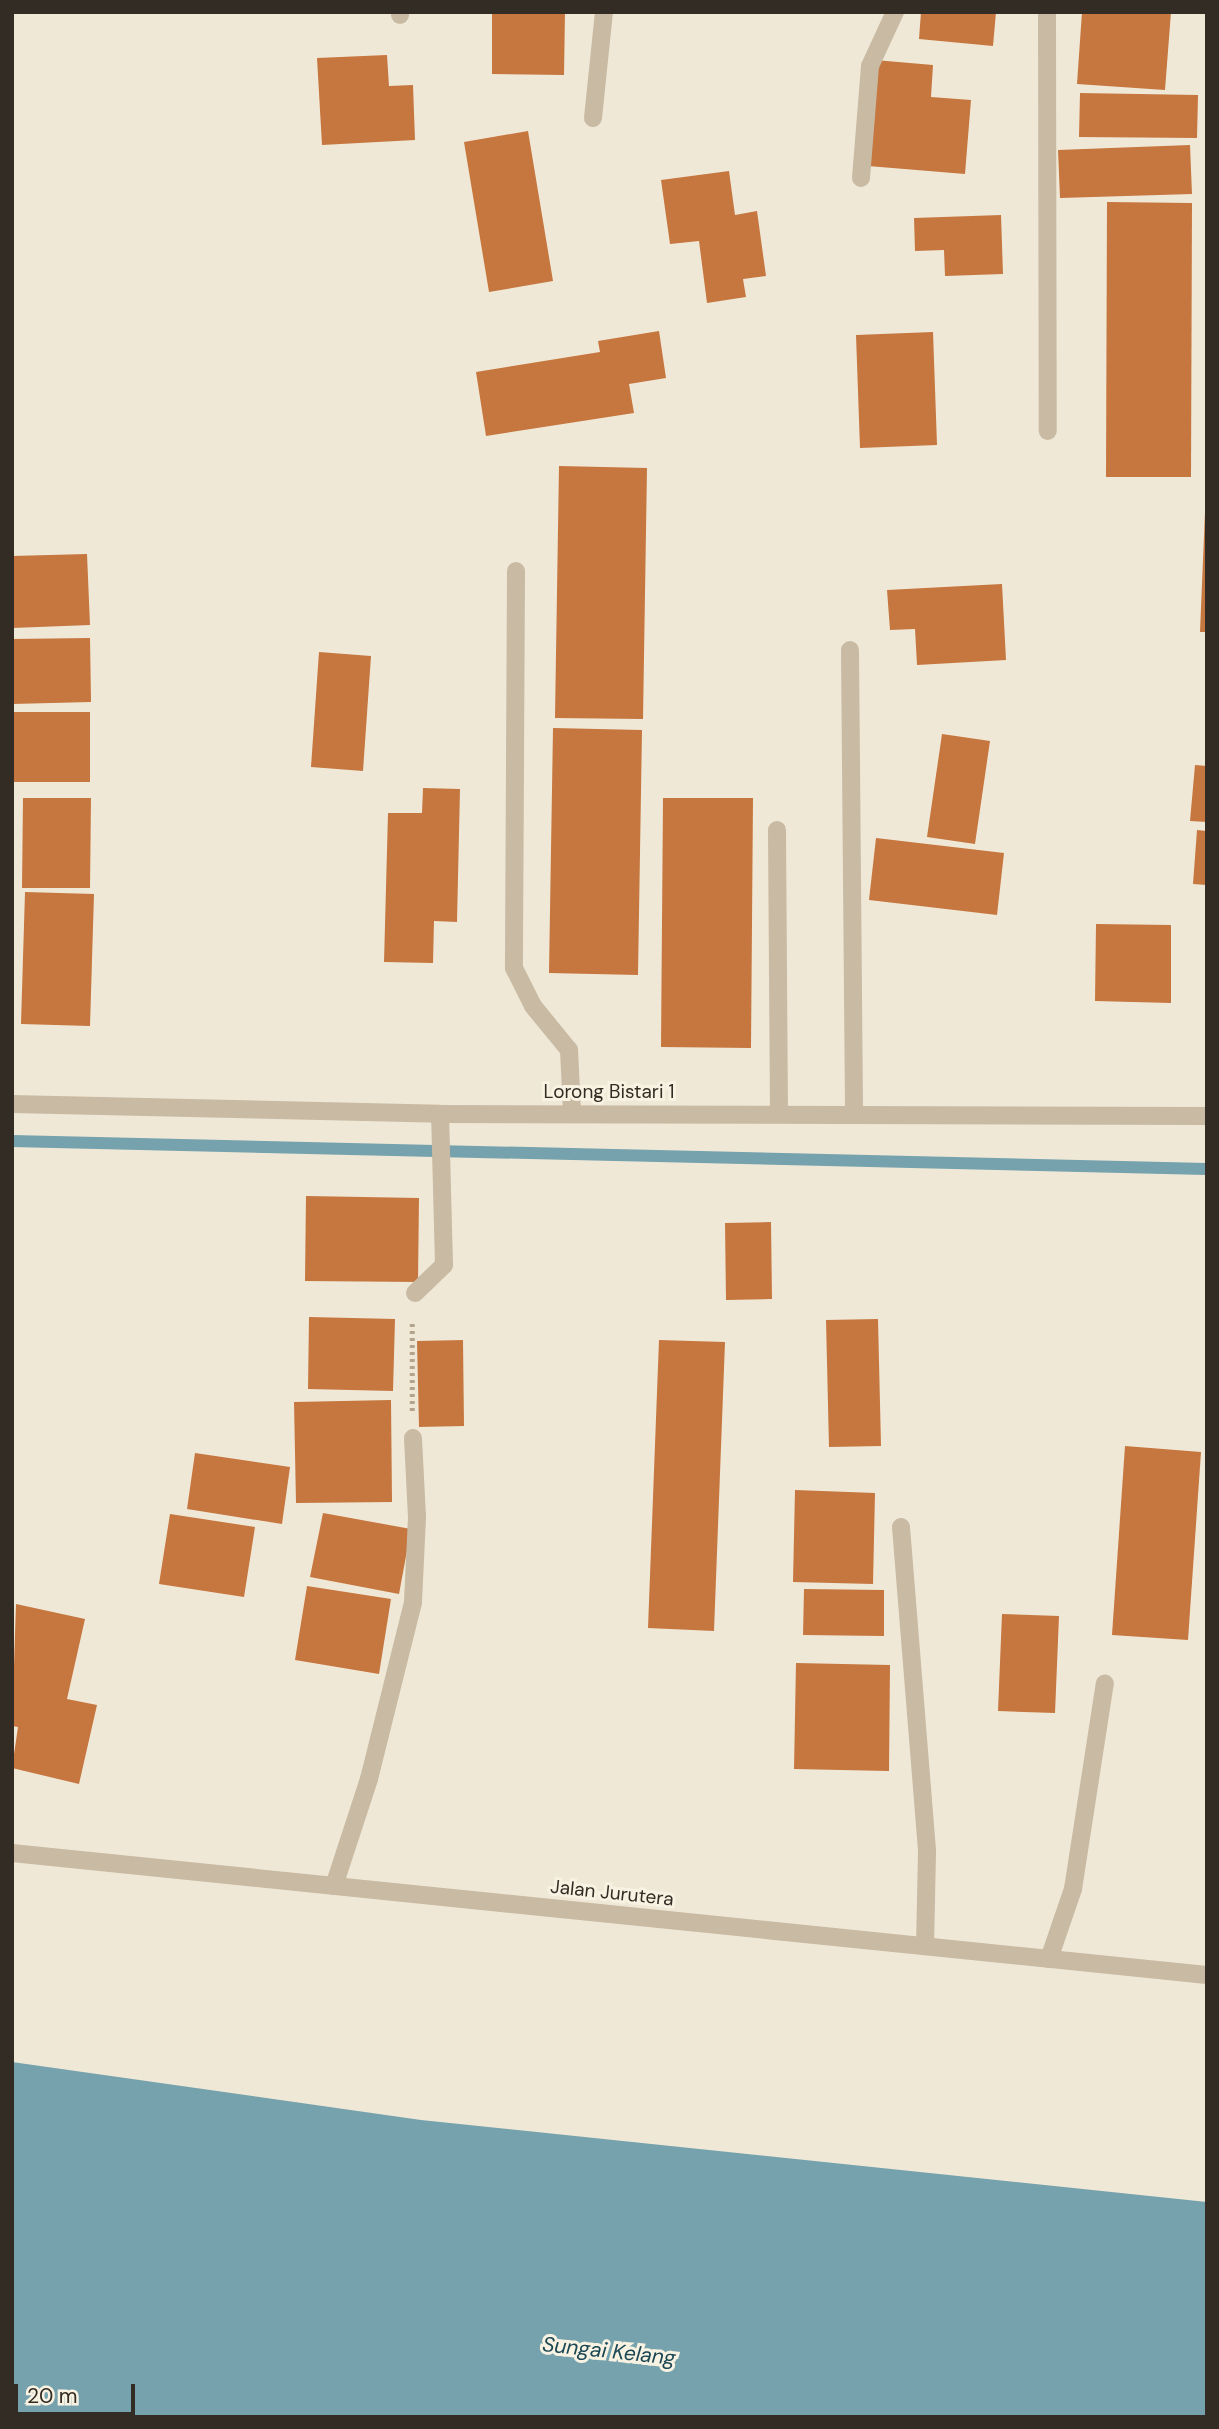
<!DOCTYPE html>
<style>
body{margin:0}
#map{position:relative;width:1219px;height:2429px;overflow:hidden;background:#f0e8d6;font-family:"DM Sans",sans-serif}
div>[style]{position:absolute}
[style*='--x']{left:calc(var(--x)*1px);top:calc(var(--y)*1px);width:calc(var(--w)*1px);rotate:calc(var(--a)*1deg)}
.water>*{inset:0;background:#75a2ad}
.stream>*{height:12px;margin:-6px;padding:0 6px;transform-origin:6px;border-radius:6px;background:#75a2ad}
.building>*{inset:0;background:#c6763f}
.path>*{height:4.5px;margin-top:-2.25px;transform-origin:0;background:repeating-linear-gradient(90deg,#b4a48d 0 3.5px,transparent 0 7px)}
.minor>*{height:18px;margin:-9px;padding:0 9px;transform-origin:9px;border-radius:9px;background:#c8baa3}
span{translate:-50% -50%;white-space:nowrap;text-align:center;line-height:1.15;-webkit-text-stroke:6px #f8f2e2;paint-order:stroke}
.street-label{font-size:19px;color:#332c25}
.water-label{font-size:21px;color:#1b4754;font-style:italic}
.frame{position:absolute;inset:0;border:14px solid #332c25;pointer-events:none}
.scale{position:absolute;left:14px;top:2384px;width:121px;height:32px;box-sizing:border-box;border:4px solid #332c25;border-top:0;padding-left:9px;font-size:21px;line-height:24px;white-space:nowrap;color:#332c25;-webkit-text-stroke:5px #f8f2e2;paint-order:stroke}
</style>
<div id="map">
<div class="water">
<div style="clip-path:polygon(12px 2062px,421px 2120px,1207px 2202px,1207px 2417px,12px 2417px)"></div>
</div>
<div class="stream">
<div style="--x:12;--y:1141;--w:1195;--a:1.34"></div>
</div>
<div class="building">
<div style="clip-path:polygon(492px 12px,565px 12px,564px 75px,492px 74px)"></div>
<div style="clip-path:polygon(921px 12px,996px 12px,993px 46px,919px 39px)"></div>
<div style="clip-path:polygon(1082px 12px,1171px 12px,1165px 90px,1077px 84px)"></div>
<div style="clip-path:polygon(387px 55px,389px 86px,413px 85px,415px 140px,322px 145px,317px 58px)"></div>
<div style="clip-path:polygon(875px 60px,933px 65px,931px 97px,971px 100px,965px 174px,868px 166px)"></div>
<div style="clip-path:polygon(1080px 93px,1198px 95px,1197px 138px,1079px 137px)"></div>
<div style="clip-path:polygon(528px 131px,553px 281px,489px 292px,464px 142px)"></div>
<div style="clip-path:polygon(1190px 145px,1192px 194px,1060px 198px,1058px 150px)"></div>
<div style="clip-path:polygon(729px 171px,735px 215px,757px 211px,766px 276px,743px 279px,746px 297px,707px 303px,699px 241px,670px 244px,661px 180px)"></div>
<div style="clip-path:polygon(1107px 202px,1192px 203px,1191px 477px,1106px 477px)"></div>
<div style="clip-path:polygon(1001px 215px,1003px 274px,945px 276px,944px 250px,915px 251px,914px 218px)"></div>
<div style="clip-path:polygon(659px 331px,666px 378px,629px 384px,634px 413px,486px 436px,476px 372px,600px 352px,598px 341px)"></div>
<div style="clip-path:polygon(933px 332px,937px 445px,860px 448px,856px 335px)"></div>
<div style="clip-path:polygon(559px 466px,647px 468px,643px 719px,555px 718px)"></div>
<div style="clip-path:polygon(1205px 512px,1207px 512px,1207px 632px,1200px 632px)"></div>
<div style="clip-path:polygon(87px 554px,90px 625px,12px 628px,12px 556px)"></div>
<div style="clip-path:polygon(1002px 584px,1006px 660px,917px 665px,915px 629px,890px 630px,887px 590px)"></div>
<div style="clip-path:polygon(90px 638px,91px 702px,12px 704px,12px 639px)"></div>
<div style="clip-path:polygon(319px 652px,371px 656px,363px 771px,311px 767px)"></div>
<div style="clip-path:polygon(12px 712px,90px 712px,90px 782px,12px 782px)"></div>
<div style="clip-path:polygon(553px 728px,642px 730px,638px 975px,549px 973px)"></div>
<div style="clip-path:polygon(942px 734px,990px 741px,975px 844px,927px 837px)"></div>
<div style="clip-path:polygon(1195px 765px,1207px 766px,1207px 822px,1190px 821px)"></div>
<div style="clip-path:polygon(423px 788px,460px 789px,457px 922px,434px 921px,433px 963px,384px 962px,388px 813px,422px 813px)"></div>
<div style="clip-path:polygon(23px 798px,91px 798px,90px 888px,22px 888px)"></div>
<div style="clip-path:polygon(663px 798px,753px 798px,751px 1048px,661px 1047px)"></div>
<div style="clip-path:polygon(1197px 830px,1207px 831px,1207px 885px,1193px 884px)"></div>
<div style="clip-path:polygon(876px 838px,1004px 853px,997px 915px,869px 900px)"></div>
<div style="clip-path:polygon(25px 892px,94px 894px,90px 1026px,21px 1024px)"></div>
<div style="clip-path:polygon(1096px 924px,1171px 925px,1171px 1003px,1095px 1001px)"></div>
<div style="clip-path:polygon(306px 1196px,419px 1198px,418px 1282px,305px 1281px)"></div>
<div style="clip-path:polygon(771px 1222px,772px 1299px,726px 1300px,725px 1223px)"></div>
<div style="clip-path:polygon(309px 1317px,395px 1319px,393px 1391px,308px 1389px)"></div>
<div style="clip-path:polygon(878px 1319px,881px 1446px,829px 1447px,826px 1320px)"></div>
<div style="clip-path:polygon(463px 1340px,464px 1426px,419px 1427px,417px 1341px)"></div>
<div style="clip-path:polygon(659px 1340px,725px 1342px,714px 1631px,648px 1628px)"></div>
<div style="clip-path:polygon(391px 1400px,392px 1502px,296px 1503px,294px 1402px)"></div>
<div style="clip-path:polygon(1125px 1446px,1201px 1452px,1188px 1640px,1112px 1635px)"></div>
<div style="clip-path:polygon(195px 1453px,290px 1467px,282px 1524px,187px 1509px)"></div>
<div style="clip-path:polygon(795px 1490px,875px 1493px,873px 1584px,793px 1582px)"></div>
<div style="clip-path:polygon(323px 1513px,411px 1529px,399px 1594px,310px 1577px)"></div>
<div style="clip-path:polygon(170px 1514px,255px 1527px,244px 1597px,159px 1584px)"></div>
<div style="clip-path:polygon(307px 1586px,391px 1599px,379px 1674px,295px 1660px)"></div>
<div style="clip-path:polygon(804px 1589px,884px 1590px,884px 1636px,803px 1635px)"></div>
<div style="clip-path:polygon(16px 1604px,85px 1619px,67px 1699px,97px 1705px,79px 1784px,12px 1768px,18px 1727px,12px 1726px)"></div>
<div style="clip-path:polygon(1002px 1614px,1059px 1616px,1055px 1713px,998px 1711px)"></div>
<div style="clip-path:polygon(796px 1663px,890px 1665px,889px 1771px,794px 1769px)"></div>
</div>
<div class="path">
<div style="--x:412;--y:1411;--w:89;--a:-90"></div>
</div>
<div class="minor">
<div style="--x:1047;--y:12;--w:419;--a:89.9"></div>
<div style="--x:400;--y:15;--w:3;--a:-90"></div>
<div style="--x:593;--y:118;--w:107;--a:-84.1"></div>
<div style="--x:861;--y:178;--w:112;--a:-85.4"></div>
<div style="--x:870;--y:66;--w:60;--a:-65.2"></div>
<div style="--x:516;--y:571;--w:397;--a:90.3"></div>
<div style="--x:514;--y:968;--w:42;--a:63.4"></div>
<div style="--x:533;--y:1006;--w:57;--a:50.7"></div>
<div style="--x:569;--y:1050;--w:62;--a:87.2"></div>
<div style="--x:850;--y:650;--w:464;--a:89.5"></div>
<div style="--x:777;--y:830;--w:283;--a:89.6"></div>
<div style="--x:12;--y:1104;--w:428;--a:1.3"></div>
<div style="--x:440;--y:1114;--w:767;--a:0.15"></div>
<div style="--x:415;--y:1293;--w:40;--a:-44"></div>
<div style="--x:444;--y:1265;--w:151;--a:-91.5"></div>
<div style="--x:901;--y:1527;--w:326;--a:85.4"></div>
<div style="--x:927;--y:1852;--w:94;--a:91.2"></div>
<div style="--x:12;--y:1853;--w:1201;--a:5.83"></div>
<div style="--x:334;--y:1886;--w:113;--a:-71.9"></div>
<div style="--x:369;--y:1779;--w:182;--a:-76"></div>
<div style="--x:413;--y:1602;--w:85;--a:-87.3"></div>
<div style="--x:417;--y:1517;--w:79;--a:-92.9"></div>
<div style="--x:1049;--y:1959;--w:74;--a:-71.1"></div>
<div style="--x:1073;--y:1889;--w:208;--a:-81.2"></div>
</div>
<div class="street-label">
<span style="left:609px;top:1092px">Lorong Bistari 1</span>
<span style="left:612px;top:1893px;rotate:6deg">Jalan Jurutera</span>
</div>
<div class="water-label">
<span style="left:609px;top:2351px;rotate:6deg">Sungai Kelang</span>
</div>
<div class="frame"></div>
<div class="scale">20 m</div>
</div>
